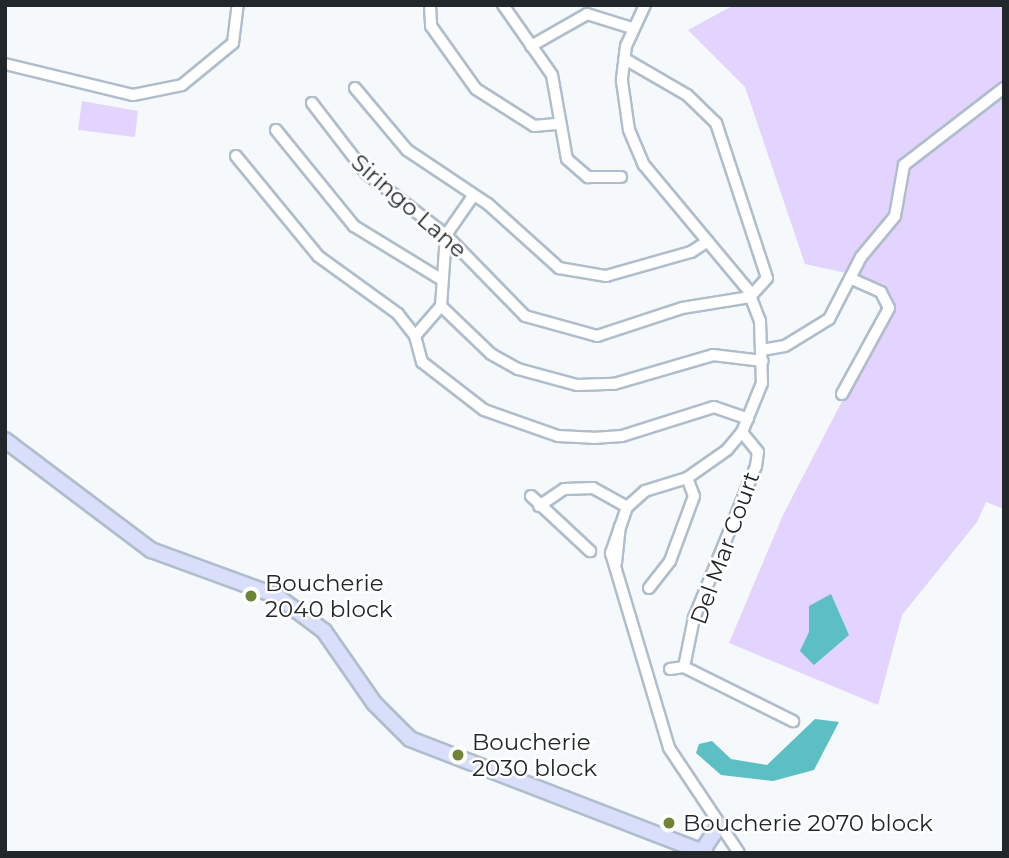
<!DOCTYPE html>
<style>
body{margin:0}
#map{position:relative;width:1009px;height:858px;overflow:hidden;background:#f6f9fc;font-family:Montserrat,sans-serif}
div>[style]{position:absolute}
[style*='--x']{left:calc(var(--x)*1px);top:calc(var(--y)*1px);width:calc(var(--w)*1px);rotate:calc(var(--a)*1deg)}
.green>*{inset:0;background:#e2d3ff}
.water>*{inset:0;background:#5cbfc3}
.roads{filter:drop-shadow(2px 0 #b0bdcb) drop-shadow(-2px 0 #b0bdcb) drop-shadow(0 2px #b0bdcb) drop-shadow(0 -2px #b0bdcb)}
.street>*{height:10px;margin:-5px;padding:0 5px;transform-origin:5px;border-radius:5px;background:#fff}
.secondary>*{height:14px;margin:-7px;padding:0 7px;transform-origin:7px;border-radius:7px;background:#d9defa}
.dots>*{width:19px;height:19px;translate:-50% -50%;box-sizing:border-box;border:4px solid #fff;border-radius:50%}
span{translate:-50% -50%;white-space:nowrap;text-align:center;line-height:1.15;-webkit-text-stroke:5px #fff;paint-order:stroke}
.street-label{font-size:23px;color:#22272c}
.poi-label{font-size:23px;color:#22272c}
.left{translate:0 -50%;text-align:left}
.frame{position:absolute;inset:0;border:7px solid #22272c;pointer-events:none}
</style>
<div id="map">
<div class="green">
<div style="clip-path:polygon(734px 5px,1004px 5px,1004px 509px,986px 502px,977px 522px,902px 615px,878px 705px,729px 643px,783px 515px,894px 301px,887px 288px,864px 277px,805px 264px,745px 87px,688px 30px)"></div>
<div style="clip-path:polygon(82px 101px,138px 111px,135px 137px,78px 130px)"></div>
</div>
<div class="water">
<div style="clip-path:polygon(831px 594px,849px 635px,814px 665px,800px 651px,809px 632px,809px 606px)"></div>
<div style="clip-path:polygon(815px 719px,839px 722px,814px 770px,773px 781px,721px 775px,696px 753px,699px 744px,712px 741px,731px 759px,767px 765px)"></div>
</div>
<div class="roads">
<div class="street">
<div style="--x:430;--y:5;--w:21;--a:87"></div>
<div style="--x:431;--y:26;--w:77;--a:54.5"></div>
<div style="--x:476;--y:89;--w:69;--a:32.5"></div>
<div style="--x:534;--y:126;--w:25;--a:-5"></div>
<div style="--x:503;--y:5;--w:85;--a:55"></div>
<div style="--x:552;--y:75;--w:85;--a:79.9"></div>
<div style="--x:567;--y:159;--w:28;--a:41"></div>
<div style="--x:588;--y:177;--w:33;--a:0"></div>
<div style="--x:645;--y:5;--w:45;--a:114.9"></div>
<div style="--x:626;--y:46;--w:35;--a:97"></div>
<div style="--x:622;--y:81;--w:49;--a:81.9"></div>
<div style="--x:629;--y:130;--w:38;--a:67"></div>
<div style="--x:644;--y:165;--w:163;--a:50.2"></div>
<div style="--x:748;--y:290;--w:33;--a:69"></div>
<div style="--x:760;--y:321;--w:62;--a:88.2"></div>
<div style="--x:762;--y:383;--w:53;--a:112.2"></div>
<div style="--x:742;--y:432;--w:23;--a:130"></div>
<div style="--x:727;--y:450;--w:49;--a:145"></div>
<div style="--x:687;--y:478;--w:44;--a:162.8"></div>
<div style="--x:645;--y:491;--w:24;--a:138"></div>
<div style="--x:627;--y:507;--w:49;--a:109.2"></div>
<div style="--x:611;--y:553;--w:203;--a:73.4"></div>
<div style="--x:669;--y:748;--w:126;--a:56.3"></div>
<div style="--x:531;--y:46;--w:64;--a:-29.7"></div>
<div style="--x:587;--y:14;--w:47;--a:17.3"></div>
<div style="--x:5;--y:64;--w:132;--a:13.6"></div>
<div style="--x:133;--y:95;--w:50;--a:-11.5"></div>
<div style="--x:182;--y:85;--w:66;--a:-39.5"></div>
<div style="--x:233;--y:43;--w:38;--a:-83"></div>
<div style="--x:355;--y:88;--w:81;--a:50"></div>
<div style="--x:407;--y:150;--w:97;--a:33.7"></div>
<div style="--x:488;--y:204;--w:96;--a:42"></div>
<div style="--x:559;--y:268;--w:48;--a:9.7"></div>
<div style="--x:606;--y:276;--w:88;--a:-15.8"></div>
<div style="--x:691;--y:252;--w:20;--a:-33"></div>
<div style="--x:312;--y:103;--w:88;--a:52.4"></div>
<div style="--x:366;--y:173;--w:101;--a:37.8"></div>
<div style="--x:446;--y:235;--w:113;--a:45.7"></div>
<div style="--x:525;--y:316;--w:75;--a:15.5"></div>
<div style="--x:597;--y:336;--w:89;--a:-18.2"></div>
<div style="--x:682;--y:308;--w:69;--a:-9.2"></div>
<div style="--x:750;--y:297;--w:25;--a:-48"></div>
<div style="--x:767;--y:278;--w:163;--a:-108.2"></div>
<div style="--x:716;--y:123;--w:40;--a:-136"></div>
<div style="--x:687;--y:95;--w:72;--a:-149.9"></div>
<div style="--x:276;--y:130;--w:124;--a:50.9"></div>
<div style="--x:354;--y:226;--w:103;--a:31.5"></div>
<div style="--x:236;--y:156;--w:129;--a:50.6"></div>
<div style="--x:318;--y:256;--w:99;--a:35.9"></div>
<div style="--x:398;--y:314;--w:28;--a:52"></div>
<div style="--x:415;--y:336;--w:27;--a:75"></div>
<div style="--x:422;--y:362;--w:78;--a:37.7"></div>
<div style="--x:484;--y:410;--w:78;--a:19.4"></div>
<div style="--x:558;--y:436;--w:35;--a:3"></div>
<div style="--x:593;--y:438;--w:29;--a:-4"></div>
<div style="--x:622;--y:436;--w:96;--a:-17.5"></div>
<div style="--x:714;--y:407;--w:36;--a:19"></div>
<div style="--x:441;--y:306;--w:69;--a:43.8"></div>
<div style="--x:491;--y:354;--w:31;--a:29"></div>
<div style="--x:518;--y:369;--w:61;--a:15.2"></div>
<div style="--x:577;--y:385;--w:37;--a:-2"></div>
<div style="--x:614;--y:384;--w:103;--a:-16.3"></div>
<div style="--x:713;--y:355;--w:50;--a:6.8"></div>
<div style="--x:415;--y:336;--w:40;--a:-49"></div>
<div style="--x:441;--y:306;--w:71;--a:-86"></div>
<div style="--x:446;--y:235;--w:47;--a:-55.3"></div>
<div style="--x:762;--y:350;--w:23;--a:-10"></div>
<div style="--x:785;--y:346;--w:52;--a:-31.5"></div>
<div style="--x:829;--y:319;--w:70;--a:-62.7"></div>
<div style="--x:861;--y:257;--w:53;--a:-50.3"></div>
<div style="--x:895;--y:216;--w:52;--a:-80"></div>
<div style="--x:904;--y:165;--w:126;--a:-37.6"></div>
<div style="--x:842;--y:394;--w:98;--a:-61.3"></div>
<div style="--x:889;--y:308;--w:18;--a:-117"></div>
<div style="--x:881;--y:292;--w:32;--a:-156"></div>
<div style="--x:531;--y:496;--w:81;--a:43"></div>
<div style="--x:539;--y:506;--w:30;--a:-34"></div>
<div style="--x:564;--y:489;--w:29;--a:-2"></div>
<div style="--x:593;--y:488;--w:39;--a:29"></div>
<div style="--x:616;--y:563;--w:36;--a:-84"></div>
<div style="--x:649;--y:588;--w:34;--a:-52"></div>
<div style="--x:670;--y:561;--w:69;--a:-69.7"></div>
<div style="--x:694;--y:496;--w:19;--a:-111"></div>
<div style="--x:684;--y:667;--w:50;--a:-78.5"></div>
<div style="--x:694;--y:618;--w:164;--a:-67.8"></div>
<div style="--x:756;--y:466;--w:14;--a:-82"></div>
<div style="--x:758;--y:452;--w:26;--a:-129"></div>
<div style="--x:670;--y:669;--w:14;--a:-8"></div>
<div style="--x:684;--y:667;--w:122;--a:26.4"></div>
</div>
<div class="secondary">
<div style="--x:5;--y:440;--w:183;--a:37"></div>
<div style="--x:151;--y:550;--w:134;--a:20.1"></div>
<div style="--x:277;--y:596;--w:59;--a:36.7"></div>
<div style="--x:324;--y:631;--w:88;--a:55.2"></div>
<div style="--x:374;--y:703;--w:51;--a:45"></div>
<div style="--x:410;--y:739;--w:317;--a:21.1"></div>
<div style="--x:702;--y:851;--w:32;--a:-56"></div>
</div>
</div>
<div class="dots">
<div style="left:251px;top:596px;background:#6f8435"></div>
<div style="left:458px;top:755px;background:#6f8435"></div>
<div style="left:669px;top:823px;background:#6f8435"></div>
</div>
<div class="street-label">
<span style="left:409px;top:206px;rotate:41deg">Siringo Lane</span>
<span style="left:725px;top:548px;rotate:-70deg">Del Mar Court</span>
</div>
<div class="poi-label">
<span class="left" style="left:265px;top:596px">Boucherie<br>2040 block</span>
<span class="left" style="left:472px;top:755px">Boucherie<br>2030 block</span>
<span class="left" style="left:683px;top:823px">Boucherie 2070 block</span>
</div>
<div class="frame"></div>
</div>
